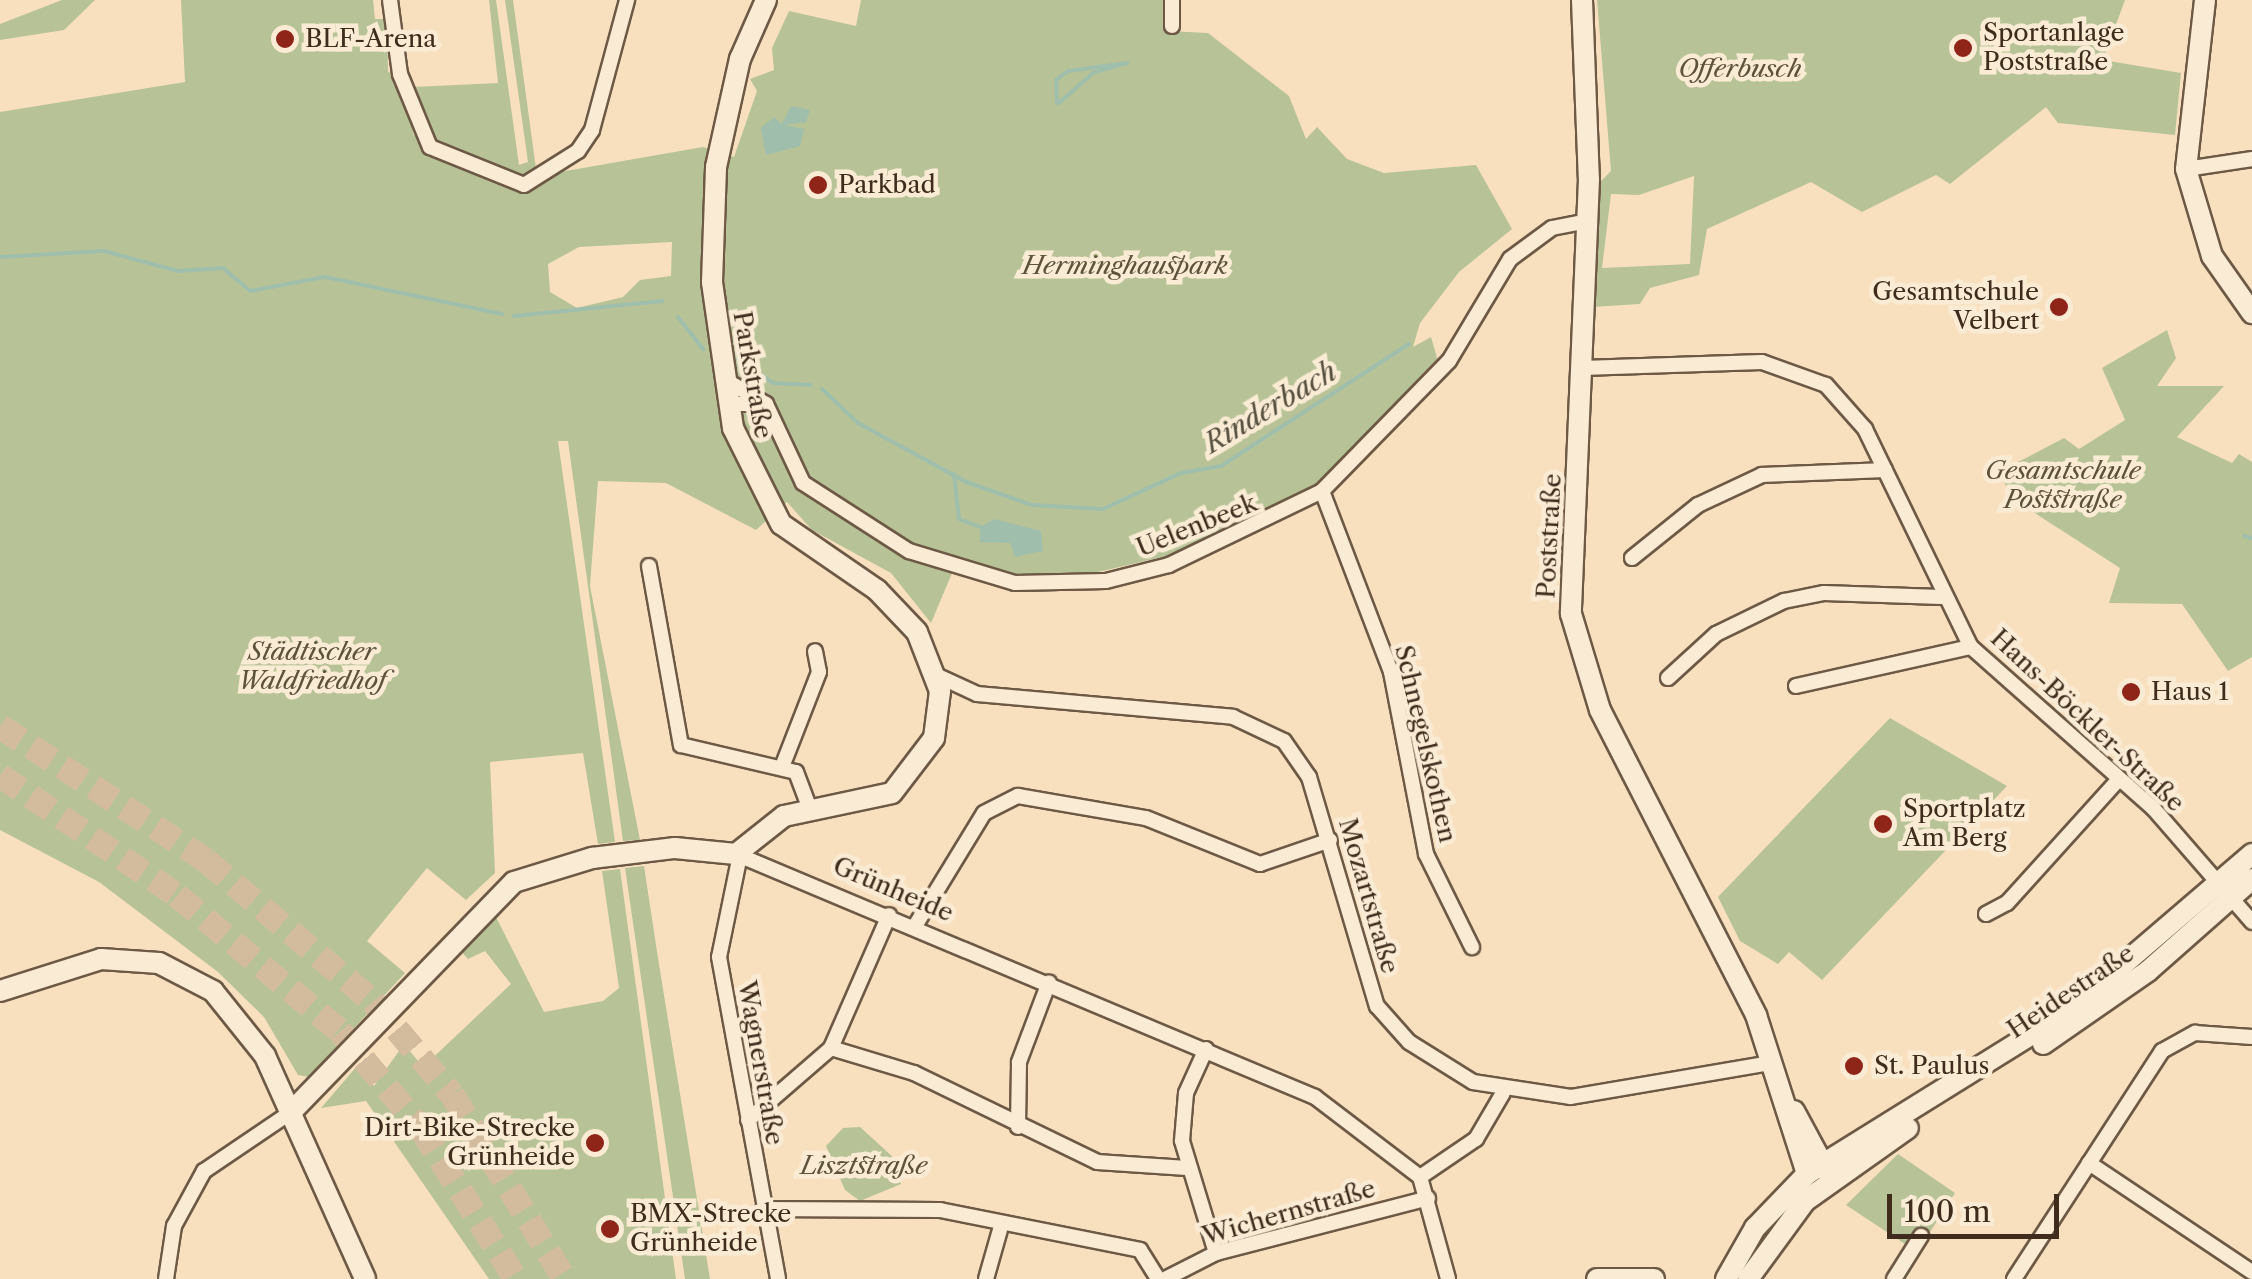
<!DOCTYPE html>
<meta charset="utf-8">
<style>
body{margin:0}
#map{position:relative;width:2252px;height:1279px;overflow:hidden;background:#f8e0bf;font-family:"Libre Caslon Text",serif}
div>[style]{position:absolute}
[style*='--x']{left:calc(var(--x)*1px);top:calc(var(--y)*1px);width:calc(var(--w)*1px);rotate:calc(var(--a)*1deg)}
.green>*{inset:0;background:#b7c397}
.water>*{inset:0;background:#9fbeac}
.stream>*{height:4px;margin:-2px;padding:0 2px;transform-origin:2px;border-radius:2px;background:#9fbeac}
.highway-tunnel>*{height:25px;margin-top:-12.5px;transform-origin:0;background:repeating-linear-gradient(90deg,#d3bc9e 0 25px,transparent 0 37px)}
.roads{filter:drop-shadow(2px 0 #6d5945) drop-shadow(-2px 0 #6d5945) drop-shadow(0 2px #6d5945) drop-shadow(0 -2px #6d5945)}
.street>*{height:14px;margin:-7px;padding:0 7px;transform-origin:7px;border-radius:7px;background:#faebd5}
.secondary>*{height:20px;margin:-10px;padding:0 10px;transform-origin:10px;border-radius:10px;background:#faebd5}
.dots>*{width:28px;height:28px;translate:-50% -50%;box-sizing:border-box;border:5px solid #faebd5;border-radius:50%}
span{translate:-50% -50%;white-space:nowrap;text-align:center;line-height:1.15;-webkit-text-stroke:9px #faebd5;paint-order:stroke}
.poi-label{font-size:25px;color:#3f2c1c}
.left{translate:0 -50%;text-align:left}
.right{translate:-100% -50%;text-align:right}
.park-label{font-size:25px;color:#5d523b;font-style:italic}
.street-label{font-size:25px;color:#3f2c1c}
.water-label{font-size:28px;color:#575040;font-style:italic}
.scale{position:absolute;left:1887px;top:1194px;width:172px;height:45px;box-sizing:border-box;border:5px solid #3f2c1c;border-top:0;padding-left:12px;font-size:30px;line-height:35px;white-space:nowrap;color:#3f2c1c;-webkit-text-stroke:8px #faebd5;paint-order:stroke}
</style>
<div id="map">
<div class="green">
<div style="clip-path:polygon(62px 0,95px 0,64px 30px,0 40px,0 24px)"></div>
<div style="clip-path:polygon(evenodd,181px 0,373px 0,375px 19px,387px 19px,388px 72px,402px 76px,414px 137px,413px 87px,498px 83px,489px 0,496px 0,519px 165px,528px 162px,505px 0,513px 0,537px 176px,703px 147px,734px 157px,757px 91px,750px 79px,774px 70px,772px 48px,789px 11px,856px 26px,861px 0,1168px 0,1168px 31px,1208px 33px,1289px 96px,1306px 139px,1317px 127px,1347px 159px,1384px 173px,1476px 165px,1512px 229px,1459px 272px,1420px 323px,1413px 347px,1431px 337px,1438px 361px,1312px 488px,1175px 554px,1098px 572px,1013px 576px,958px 559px,931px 623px,891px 573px,812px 530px,787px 502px,756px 530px,666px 483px,598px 481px,590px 586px,640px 840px,623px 841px,568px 441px,558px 441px,615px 842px,598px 844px,583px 753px,490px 762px,495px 873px,466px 900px,427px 868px,367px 941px,405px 973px,309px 1077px,298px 1075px,264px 1017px,218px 972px,99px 882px,0 830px,0 112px,185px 82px,181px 0,672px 242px,671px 276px,640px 280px,623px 297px,577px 308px,550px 292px,548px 264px,579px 247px,672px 242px)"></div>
<div style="clip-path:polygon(evenodd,1597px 0,2125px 0,2103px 60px,2181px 73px,2175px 135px,2058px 123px,2046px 107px,1950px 184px,1936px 175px,1862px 212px,1811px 182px,1707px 229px,1699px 275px,1650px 288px,1640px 304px,1592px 307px,1598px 184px,1611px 171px,1597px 0,1694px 176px,1690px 264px,1602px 268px,1611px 194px,1639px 195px,1694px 176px)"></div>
<div style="clip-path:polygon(2167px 330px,2176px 358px,2157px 386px,2224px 386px,2177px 437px,2232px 463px,2239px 454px,2252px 462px,2252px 657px,2228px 671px,2182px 604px,2109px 603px,2120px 568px,2019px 503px,1997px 473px,2064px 438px,2079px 449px,2125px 420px,2102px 368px)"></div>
<div style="clip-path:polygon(1890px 718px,2007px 786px,1822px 980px,1789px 952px,1778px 964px,1740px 941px,1718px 897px)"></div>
<div style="clip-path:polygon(644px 866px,658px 958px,710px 1279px,685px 1279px,625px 868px)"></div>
<div style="clip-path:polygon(620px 869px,676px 1279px,489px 1279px,366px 1101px,321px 1108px,357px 1066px,374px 1086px,404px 1044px,423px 1067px,511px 984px,485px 951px,468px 959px,458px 948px,492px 909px,544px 1012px,603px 1001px,619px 988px,602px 871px)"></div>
<div style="clip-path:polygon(860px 1127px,894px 1158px,901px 1184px,860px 1201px,845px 1190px,826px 1146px,843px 1128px)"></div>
<div style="clip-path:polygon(1898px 1154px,1955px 1193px,1917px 1252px,1846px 1205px)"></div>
</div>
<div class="water">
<div style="clip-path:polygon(791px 106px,810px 110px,806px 122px,784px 125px,804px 129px,800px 146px,766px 155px,761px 128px,774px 117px,782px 124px)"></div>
<div style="clip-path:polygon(994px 519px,1041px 531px,1043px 551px,1015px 557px,1010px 543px,980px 542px,980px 527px)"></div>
</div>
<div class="stream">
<div style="--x:1057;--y:103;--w:23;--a:-92"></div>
<div style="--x:1056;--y:80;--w:15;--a:-37"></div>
<div style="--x:1068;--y:71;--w:60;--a:-7.7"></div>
<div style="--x:1127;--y:63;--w:35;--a:164"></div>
<div style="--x:1093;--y:73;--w:45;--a:138.6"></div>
<div style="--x:0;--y:257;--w:104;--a:-3.3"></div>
<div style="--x:104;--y:251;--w:77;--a:15.1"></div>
<div style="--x:178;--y:271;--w:45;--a:-3.8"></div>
<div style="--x:223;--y:268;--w:35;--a:40"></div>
<div style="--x:250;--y:291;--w:76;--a:-10.6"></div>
<div style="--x:325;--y:277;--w:181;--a:11.8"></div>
<div style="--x:514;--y:316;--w:149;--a:-5.8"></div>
<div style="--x:678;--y:317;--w:41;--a:52"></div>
<div style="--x:738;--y:359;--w:42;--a:34.4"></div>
<div style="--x:773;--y:383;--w:38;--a:3"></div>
<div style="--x:822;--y:389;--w:50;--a:43.4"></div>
<div style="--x:858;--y:423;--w:123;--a:28.6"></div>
<div style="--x:966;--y:482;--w:70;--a:19.2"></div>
<div style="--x:1032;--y:505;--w:71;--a:3.2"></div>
<div style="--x:1103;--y:509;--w:86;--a:-24.8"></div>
<div style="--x:1181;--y:473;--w:41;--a:-9.9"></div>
<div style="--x:1221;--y:466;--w:224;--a:-33"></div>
<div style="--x:954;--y:474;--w:45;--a:83.7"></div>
<div style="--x:959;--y:519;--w:22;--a:21"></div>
<div style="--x:2244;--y:536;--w:8;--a:14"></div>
</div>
<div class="highway-tunnel">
<div style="--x:0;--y:726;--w:246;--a:33"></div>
<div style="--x:206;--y:860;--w:219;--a:40.2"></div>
<div style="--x:373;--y:1001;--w:122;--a:49.7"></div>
<div style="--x:452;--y:1094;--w:217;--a:58.6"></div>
<div style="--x:0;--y:775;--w:214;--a:34.1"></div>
<div style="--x:177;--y:895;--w:212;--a:39.8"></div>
<div style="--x:340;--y:1031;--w:126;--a:50.1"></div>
<div style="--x:421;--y:1128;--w:178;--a:57.8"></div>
</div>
<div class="roads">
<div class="street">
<div style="--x:390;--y:0;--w:75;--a:82.3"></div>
<div style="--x:400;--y:74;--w:79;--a:67.7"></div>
<div style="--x:430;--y:147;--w:101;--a:22"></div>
<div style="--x:524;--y:185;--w:64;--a:-32.2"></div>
<div style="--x:578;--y:151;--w:25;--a:-56"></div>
<div style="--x:592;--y:130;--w:135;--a:-74.9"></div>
<div style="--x:1172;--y:26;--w:26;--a:-90"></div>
<div style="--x:2186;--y:169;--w:67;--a:-8.6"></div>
<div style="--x:1582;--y:368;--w:180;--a:-1.9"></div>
<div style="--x:1762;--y:362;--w:68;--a:19.8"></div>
<div style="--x:1826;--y:385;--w:59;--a:48.4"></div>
<div style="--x:1865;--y:429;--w:242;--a:64.1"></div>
<div style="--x:1971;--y:647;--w:243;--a:41.5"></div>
<div style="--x:2153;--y:808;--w:151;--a:49"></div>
<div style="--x:724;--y:379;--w:49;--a:30.8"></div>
<div style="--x:766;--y:404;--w:87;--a:64.9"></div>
<div style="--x:803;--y:483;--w:126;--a:32.7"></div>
<div style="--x:909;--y:551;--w:111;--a:16.8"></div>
<div style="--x:1015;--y:583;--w:91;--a:-1.3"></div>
<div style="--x:1106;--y:581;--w:65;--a:-14.3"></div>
<div style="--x:1169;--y:565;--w:170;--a:-25.8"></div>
<div style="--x:1322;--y:491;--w:182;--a:-45.7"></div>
<div style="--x:1449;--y:361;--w:119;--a:-59.1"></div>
<div style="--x:1510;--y:259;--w:52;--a:-36.4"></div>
<div style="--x:1552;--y:228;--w:36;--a:-11"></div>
<div style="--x:728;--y:404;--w:38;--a:0"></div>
<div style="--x:1322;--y:491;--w:194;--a:69.1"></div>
<div style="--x:1391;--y:672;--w:185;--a:79.1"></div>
<div style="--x:1426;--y:854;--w:104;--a:63.7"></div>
<div style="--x:1632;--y:558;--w:85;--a:-38.8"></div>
<div style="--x:1698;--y:505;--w:71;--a:-25.1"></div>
<div style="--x:1762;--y:475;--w:123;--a:-2.3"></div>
<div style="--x:649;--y:566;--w:182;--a:79.9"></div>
<div style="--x:681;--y:745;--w:118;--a:13.2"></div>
<div style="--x:796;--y:772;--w:43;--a:69.4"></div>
<div style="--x:936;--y:675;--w:45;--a:24.9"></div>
<div style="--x:977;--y:694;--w:257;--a:5.1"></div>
<div style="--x:1233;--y:717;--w:56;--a:25.2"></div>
<div style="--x:1284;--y:741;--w:44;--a:55.2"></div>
<div style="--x:1309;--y:777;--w:239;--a:73.5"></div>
<div style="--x:1377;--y:1006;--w:48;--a:48.4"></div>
<div style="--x:1409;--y:1042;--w:75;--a:32"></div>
<div style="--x:1473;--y:1082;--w:99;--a:8.7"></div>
<div style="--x:1571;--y:1097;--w:202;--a:-9.7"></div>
<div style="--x:1668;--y:678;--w:65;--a:-42.5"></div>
<div style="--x:1716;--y:634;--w:76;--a:-25.9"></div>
<div style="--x:1784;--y:601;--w:41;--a:-11.3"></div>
<div style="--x:1824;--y:593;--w:117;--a:2"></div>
<div style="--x:1796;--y:686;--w:179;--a:-12.6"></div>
<div style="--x:782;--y:767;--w:102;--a:-68.7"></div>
<div style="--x:819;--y:672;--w:21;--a:-101"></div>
<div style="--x:736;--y:854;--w:628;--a:22.77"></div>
<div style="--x:1315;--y:1097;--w:132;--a:37.3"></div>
<div style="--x:1420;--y:1177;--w:106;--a:74.6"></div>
<div style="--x:740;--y:855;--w:104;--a:101.6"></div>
<div style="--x:719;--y:957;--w:327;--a:79.6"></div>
<div style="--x:1986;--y:914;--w:24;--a:-28"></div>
<div style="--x:2007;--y:903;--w:167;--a:-47.9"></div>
<div style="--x:915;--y:926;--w:132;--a:-58.6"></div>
<div style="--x:984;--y:813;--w:38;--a:-27"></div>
<div style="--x:1018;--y:796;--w:130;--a:9.8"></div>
<div style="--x:1146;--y:818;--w:123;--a:22"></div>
<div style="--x:1260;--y:864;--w:74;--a:-18.9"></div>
<div style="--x:831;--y:1048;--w:87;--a:16.8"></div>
<div style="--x:914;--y:1073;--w:203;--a:25.9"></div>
<div style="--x:1097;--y:1162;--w:90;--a:3.8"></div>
<div style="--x:1206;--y:1049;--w:48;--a:114.4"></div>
<div style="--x:1186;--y:1093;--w:48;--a:94.8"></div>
<div style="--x:1182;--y:1141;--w:117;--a:73.1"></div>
<div style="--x:748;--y:1120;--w:110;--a:-40.9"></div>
<div style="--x:831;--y:1048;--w:145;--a:-66.4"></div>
<div style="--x:1018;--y:1127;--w:65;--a:-89.1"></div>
<div style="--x:1019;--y:1062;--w:85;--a:-69.4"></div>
<div style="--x:2089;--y:1163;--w:196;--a:33.8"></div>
<div style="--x:1420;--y:1177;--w:68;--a:-34.2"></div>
<div style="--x:1476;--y:1139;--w:53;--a:-59.6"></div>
<div style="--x:763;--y:1209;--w:177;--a:0.3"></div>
<div style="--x:940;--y:1210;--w:204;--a:11.3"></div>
<div style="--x:1140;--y:1250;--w:34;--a:58"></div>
<div style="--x:166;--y:1279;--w:54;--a:-81.4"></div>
<div style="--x:174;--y:1226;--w:63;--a:-61.4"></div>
<div style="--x:204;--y:1171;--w:105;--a:-34.1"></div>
<div style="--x:986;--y:1279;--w:51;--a:-74.1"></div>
<div style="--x:1165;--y:1279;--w:57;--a:-27"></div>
<div style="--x:1216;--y:1253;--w:219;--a:-14.5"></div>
<div style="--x:1894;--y:1279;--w:51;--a:-57.9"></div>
<div style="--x:2014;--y:1279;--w:272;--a:-57"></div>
<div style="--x:2162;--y:1051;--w:38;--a:-29"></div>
<div style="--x:2195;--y:1033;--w:57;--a:4"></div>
</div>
<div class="secondary">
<div style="--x:1582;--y:0;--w:179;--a:87.8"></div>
<div style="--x:1589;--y:179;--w:435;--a:92.4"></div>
<div style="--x:1571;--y:614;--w:100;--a:73.2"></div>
<div style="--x:1600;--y:710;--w:343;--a:62.9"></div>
<div style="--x:1756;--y:1015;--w:167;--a:72.2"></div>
<div style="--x:2205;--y:0;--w:170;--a:96.4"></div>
<div style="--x:2186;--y:169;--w:91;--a:73.4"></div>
<div style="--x:2212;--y:256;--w:70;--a:54.9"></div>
<div style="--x:0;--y:991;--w:106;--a:-17.6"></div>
<div style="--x:101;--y:959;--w:58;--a:3.9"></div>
<div style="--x:159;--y:963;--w:61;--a:27.4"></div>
<div style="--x:213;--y:991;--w:83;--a:51.3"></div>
<div style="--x:265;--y:1056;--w:244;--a:65.8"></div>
<div style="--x:2043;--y:1044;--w:128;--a:-34.8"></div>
<div style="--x:2148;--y:971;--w:139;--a:-41.5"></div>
<div style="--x:1794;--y:1111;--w:69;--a:61.6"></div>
<div style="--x:291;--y:1112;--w:320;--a:-45.9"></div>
<div style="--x:514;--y:882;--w:82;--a:-17.1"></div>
<div style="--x:592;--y:858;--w:84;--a:-6.9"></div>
<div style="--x:675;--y:848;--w:61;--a:5.6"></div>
<div style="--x:736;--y:854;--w:61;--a:-38.4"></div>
<div style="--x:784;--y:816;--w:110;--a:-12"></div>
<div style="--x:892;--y:793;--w:69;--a:-52.6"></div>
<div style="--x:934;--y:738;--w:47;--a:-82.7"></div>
<div style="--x:940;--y:691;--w:63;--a:-111.3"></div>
<div style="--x:917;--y:632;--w:58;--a:-133.6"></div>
<div style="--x:877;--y:590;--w:116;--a:-145.5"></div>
<div style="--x:781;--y:524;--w:107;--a:-116.6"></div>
<div style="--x:733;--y:428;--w:148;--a:-98.2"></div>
<div style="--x:712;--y:282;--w:115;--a:-88"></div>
<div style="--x:716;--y:167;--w:111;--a:-77.5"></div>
<div style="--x:740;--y:59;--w:64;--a:-66.2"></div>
<div style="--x:1597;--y:1279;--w:57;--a:0"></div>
<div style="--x:1726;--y:1279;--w:59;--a:-60.4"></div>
<div style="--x:1755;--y:1228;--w:75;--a:-46.1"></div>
<div style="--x:1807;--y:1174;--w:310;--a:-31.9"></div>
<div style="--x:2070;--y:1010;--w:240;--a:-40.6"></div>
<div style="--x:1748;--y:1279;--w:97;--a:-53.8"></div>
<div style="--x:1805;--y:1201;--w:126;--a:-35.3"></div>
</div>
</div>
<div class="dots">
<div style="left:285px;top:39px;background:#8f2418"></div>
<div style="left:1963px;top:48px;background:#8f2418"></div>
<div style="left:818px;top:185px;background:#8f2418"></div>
<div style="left:2059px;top:307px;background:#8f2418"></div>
<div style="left:2131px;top:692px;background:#8f2418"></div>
<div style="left:1883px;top:824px;background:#8f2418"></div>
<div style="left:1854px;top:1066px;background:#8f2418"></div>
<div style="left:595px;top:1143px;background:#8f2418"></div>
<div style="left:610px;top:1229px;background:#8f2418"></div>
</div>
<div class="poi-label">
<span class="left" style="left:1983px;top:48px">Sportanlage<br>Poststraße</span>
<span class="left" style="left:305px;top:39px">BLF-Arena</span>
<span class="left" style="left:838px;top:185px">Parkbad</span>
<span class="right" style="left:2039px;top:307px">Gesamtschule<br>Velbert</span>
<span class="left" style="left:2151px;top:692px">Haus 1</span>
<span class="left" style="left:1903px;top:824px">Sportplatz<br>Am Berg</span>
<span class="left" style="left:1874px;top:1066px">St. Paulus</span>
<span class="right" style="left:575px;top:1143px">Dirt-Bike-Strecke<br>Grünheide</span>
<span class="left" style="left:630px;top:1229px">BMX-Strecke<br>Grünheide</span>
</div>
<div class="park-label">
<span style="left:1740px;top:69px">Offerbusch</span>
<span style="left:1125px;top:266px">Herminghauspark</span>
<span style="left:2063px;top:486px">Gesamtschule<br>Poststraße</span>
<span style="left:312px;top:667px">Städtischer<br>Waldfriedhof</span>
<span style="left:864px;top:1166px">Lisztstraße</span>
</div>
<div class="street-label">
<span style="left:752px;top:375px;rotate:80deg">Parkstraße</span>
<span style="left:1197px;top:526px;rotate:-22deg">Uelenbeek</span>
<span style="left:1550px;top:536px;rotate:-87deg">Poststraße</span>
<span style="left:2087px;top:721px;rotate:43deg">Hans-Böckler-Straße</span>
<span style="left:1425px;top:744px;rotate:77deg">Schnegelskothen</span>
<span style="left:893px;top:890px;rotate:23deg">Grünheide</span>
<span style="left:1368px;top:896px;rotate:74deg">Mozartstraße</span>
<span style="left:2071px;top:992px;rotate:-34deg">Heidestraße</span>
<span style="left:760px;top:1063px;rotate:80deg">Wagnerstraße</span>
<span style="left:1289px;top:1213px;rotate:-16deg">Wichernstraße</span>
</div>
<div class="water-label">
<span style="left:1270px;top:407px;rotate:-31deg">Rinderbach</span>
</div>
<div class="scale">100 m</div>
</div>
